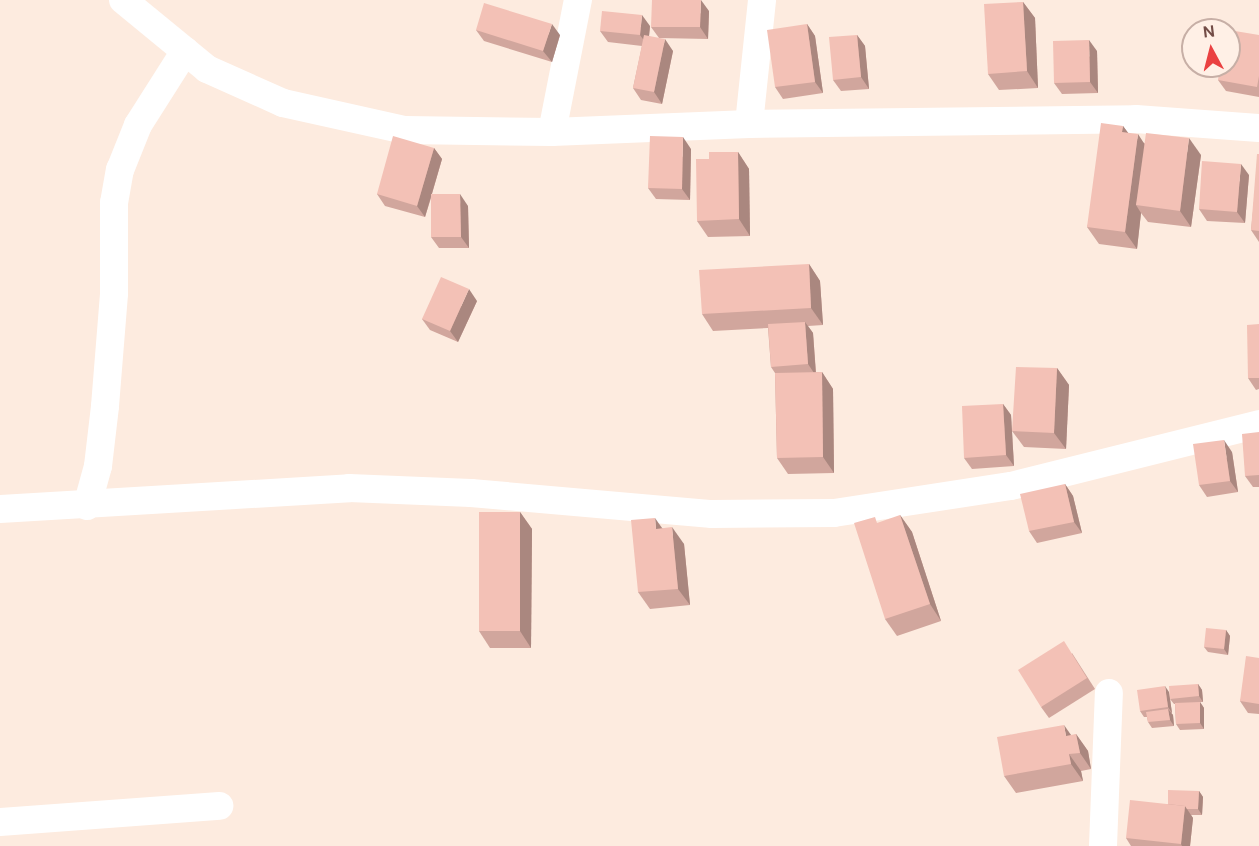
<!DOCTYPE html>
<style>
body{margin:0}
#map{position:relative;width:1259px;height:846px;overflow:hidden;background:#fdebdf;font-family:"DM Sans",sans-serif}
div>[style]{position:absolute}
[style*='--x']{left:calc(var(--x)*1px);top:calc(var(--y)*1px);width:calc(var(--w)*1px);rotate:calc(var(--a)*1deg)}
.minor>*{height:28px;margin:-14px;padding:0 14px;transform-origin:14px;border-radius:14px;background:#fff}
.wall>*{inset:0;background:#d1a69d}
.shaded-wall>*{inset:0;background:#aa877f}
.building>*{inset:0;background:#f3c1b6}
span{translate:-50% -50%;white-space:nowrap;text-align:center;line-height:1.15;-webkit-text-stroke:4.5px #fff0e6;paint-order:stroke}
.north{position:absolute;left:1181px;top:18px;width:60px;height:60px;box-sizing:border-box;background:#fff0e6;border:2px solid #c7afa6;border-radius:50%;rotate:353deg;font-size:16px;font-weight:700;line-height:24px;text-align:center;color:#734d47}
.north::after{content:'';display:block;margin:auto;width:21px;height:27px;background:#ea4141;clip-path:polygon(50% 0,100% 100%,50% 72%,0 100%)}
</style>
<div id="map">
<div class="minor">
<div style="--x:123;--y:0;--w:109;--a:39.4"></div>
<div style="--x:207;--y:69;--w:83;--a:24.1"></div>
<div style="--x:283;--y:103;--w:125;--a:12.5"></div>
<div style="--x:405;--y:130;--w:147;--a:0.8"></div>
<div style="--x:552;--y:132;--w:197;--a:-2.3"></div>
<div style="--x:749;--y:124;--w:387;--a:-0.7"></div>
<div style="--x:1136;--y:119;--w:123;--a:4.2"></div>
<div style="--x:749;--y:124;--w:125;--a:-84"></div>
<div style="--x:552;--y:132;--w:135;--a:-78.9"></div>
<div style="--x:87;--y:506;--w:41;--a:-74.6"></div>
<div style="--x:98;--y:466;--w:60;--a:-83.3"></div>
<div style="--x:105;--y:406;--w:113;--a:-85.4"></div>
<div style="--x:114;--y:293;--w:90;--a:-90"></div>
<div style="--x:114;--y:203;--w:34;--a:-80"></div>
<div style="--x:120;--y:170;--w:48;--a:-68.2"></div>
<div style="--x:138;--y:125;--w:88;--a:-57.6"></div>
<div style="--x:0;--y:509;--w:350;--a:-3.4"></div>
<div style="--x:349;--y:488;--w:122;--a:2.3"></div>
<div style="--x:471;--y:493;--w:242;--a:5"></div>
<div style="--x:712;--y:514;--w:122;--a:-0.5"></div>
<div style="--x:834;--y:513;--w:179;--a:-8.7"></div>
<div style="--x:1011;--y:486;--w:256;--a:-14"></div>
<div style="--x:0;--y:822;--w:220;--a:-4.2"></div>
<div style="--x:1103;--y:846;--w:153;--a:-87.8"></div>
</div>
<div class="wall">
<div style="clip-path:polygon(1023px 2px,1035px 18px,1038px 88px,999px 90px,988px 74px)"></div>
<div style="clip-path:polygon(709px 11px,708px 39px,659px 38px,651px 27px)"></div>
<div style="clip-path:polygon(807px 24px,815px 36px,823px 93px,783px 99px,775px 87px)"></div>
<div style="clip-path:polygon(650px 26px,649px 36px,673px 51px,662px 104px,641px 100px,633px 88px,642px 46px,608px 42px,600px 31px)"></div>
<div style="clip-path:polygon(476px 30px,560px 35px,552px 62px,484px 41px)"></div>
<div style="clip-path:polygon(857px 35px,865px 46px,869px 89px,841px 91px,833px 80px)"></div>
<div style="clip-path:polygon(1259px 35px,1259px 97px,1226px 91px,1218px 80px)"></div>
<div style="clip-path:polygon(1097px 51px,1098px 93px,1062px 94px,1054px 83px)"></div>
<div style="clip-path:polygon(1123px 126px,1128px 133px,1144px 143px,1201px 155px,1191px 227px,1148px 222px,1141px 213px,1137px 249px,1099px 244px,1087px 227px)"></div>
<div style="clip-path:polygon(434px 148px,442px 159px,432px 194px,468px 206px,469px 248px,439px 248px,431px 237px,431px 198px,425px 217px,385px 206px,377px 194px)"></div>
<div style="clip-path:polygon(691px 149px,690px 200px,656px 199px,648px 188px)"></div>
<div style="clip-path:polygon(738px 152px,749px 169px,750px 236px,708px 237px,697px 221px)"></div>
<div style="clip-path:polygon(1259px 154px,1259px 242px,1251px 230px)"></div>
<div style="clip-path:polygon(1249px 175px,1245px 223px,1207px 221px,1199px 209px)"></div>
<div style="clip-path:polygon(809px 264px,820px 281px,823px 325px,808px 326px,813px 333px,816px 372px,822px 372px,833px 389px,834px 473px,788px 474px,777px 458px,775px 373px,771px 367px,768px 328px,713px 331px,702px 314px)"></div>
<div style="clip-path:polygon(477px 301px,458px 342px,430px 330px,422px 319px)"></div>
<div style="clip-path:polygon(1259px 324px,1259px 389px,1256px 390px,1248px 378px)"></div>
<div style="clip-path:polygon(1057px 368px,1069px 385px,1066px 449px,1024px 447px,1012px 431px)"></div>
<div style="clip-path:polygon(1003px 404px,1011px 415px,1014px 466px,972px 469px,964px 458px)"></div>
<div style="clip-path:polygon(1259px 432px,1259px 487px,1253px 487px,1245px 476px)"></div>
<div style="clip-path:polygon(1232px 452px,1238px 492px,1207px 497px,1199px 485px)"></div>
<div style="clip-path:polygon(1065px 484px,1073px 496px,1082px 533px,1037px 543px,1029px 531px)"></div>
<div style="clip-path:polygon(520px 512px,532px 529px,531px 648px,490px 648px,479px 631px)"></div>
<div style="clip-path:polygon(900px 515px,912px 532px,941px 621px,897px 636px,885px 619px)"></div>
<div style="clip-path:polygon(662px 528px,684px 544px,690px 605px,650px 609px,638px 592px)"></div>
<div style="clip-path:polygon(1226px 630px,1230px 636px,1228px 655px,1208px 652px,1204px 647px)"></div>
<div style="clip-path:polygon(1072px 653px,1095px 689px,1049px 718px,1041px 707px)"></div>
<div style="clip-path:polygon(1259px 658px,1259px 714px,1248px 713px,1240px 701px)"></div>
<div style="clip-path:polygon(1198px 684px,1202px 690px,1203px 702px,1200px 702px,1204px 708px,1204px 729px,1180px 730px,1176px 724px,1175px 704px,1174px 704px,1170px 699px)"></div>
<div style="clip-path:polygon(1169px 692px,1172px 713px,1171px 713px,1173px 715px,1174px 726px,1152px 728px,1148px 722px,1147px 717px,1144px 717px,1140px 711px)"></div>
<div style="clip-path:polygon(1076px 734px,1088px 751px,1091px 769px,1081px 771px,1083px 781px,1016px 793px,1004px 776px)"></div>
<div style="clip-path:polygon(1199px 791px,1203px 797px,1202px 815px,1191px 815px,1193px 818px,1190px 846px,1131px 846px,1126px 838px,1168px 804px)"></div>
</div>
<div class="shaded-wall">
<div style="clip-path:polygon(701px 0,709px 11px,708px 39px,700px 27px)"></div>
<div style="clip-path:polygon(1023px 2px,1035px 18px,1038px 88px,1027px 71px)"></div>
<div style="clip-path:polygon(642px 15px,650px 26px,648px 46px,640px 35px)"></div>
<div style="clip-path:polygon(552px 24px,560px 35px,552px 62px,543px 51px)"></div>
<div style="clip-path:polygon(807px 24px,815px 36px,823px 93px,815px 82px)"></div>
<div style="clip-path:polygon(857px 35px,865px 46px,869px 89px,861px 77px)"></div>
<div style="clip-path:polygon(665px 39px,673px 51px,662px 104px,654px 92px)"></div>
<div style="clip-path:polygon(1089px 40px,1097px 51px,1098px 93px,1090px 82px)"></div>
<div style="clip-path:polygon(1123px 126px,1135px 142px,1122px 132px)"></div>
<div style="clip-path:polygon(1138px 134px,1149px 151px,1136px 205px,1141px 213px,1137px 249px,1125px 232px)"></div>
<div style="clip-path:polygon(683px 137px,691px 149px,690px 200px,682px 189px)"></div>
<div style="clip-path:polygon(1189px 138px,1201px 155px,1191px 227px,1180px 211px)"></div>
<div style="clip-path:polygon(434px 148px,442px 159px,425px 217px,417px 206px)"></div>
<div style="clip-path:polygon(738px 152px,749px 169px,750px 236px,739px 219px)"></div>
<div style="clip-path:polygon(1241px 164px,1249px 175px,1245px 223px,1237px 212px)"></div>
<div style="clip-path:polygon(460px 194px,468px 206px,469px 248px,461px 237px)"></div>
<div style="clip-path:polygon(809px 264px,820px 281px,823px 325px,811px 308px)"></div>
<div style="clip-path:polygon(469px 289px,477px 301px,458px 342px,450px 331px)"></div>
<div style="clip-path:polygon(805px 322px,813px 333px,816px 376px,808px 364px)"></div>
<div style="clip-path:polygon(1057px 368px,1069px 385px,1066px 449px,1054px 433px)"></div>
<div style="clip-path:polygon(822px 372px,833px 389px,834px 473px,823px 457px)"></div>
<div style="clip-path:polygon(1003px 404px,1011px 415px,1014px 466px,1006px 455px)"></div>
<div style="clip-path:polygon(1224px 440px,1232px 452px,1238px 492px,1230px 481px)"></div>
<div style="clip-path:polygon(1065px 484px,1073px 496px,1082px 533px,1074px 522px)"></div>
<div style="clip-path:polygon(520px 512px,532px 529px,531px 648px,520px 631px)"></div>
<div style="clip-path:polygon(900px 515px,912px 532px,941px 621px,930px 604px)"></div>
<div style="clip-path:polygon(655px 518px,667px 535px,656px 529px)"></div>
<div style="clip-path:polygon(672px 527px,684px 544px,690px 605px,678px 589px)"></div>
<div style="clip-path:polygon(1226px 630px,1230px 636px,1228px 655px,1224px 649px)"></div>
<div style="clip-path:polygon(1198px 684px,1202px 690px,1203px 702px,1199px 696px)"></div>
<div style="clip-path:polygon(1165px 686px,1169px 692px,1172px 713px,1168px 707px)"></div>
<div style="clip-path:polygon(1200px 702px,1204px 708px,1204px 729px,1200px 723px)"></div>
<div style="clip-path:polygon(1168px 709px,1173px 715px,1174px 726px,1170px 720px)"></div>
<div style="clip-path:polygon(1064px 725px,1076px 742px,1066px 736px)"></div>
<div style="clip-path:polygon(1076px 734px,1088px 751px,1091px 769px,1080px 753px)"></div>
<div style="clip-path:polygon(1069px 754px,1081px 771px,1083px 781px,1071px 764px)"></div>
<div style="clip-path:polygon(1199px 791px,1203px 797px,1202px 815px,1198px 809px)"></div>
<div style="clip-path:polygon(1185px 806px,1193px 818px,1190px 846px,1182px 846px,1181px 844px)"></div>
</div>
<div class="building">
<div style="clip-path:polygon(652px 0,701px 0,700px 27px,651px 27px)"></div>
<div style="clip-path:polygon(1023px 2px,1027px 71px,988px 74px,984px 4px)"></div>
<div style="clip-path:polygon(484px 3px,552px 24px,543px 51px,476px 30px)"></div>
<div style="clip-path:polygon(602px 11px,642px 15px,640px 35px,600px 31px)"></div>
<div style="clip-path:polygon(807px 24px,815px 82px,775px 87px,767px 30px)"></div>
<div style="clip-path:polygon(1229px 30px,1259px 35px,1259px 76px,1257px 87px,1218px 80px,1220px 66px,1229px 66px)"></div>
<div style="clip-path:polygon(644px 35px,665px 39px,654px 92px,633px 88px)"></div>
<div style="clip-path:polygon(857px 35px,861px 77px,833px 80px,829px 37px)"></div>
<div style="clip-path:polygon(1089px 40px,1090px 82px,1054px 83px,1053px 41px)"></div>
<div style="clip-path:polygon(1101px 123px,1123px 126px,1122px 132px,1138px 134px,1125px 232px,1087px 227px)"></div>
<div style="clip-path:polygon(1146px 133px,1189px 138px,1180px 211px,1136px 205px)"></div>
<div style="clip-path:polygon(393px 136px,434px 148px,417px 206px,377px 194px)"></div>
<div style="clip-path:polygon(650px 136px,683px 137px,682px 189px,648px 188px)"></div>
<div style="clip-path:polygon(709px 152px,738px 152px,739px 219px,697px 221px,696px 159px,709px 159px)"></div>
<div style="clip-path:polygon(1257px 154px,1259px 154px,1259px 231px,1251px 230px)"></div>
<div style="clip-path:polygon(1202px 161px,1241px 164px,1237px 212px,1199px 209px)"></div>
<div style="clip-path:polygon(431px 194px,460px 194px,461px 237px,431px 237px)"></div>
<div style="clip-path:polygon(809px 264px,811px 308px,702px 314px,699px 270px)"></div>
<div style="clip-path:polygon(441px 277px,469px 289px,450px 331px,422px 319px)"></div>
<div style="clip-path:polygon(805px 322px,808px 364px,771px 367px,768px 324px)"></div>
<div style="clip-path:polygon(1259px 324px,1259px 378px,1248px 378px,1247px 325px)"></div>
<div style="clip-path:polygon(1016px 367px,1057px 368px,1054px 433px,1012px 431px)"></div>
<div style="clip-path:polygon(822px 372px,823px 457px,777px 458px,775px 373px)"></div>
<div style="clip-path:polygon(1003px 404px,1006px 455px,964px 458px,962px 406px)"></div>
<div style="clip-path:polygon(1259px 432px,1259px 475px,1245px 476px,1242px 434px)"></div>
<div style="clip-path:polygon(1224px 440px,1230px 481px,1199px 485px,1193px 444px)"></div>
<div style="clip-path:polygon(1065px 484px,1074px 522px,1029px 531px,1020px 494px)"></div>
<div style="clip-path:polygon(479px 512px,520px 512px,520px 631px,479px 631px)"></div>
<div style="clip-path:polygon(900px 515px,930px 604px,885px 619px,854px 523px,875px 517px,877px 523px)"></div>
<div style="clip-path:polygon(655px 518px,656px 529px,672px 527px,678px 589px,638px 592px,631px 520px)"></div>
<div style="clip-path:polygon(1206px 628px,1226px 630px,1224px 649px,1204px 647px)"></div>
<div style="clip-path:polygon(1064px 641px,1087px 678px,1041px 707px,1018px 670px)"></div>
<div style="clip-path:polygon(1246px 656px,1259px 658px,1259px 704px,1240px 701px)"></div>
<div style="clip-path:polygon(1198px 684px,1199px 696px,1170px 699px,1169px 686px)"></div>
<div style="clip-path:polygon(1165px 686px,1168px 707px,1140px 711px,1137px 690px)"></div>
<div style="clip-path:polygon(1200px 702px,1200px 723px,1176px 724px,1175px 703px)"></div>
<div style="clip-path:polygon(1168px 709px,1170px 720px,1148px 722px,1146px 712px)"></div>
<div style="clip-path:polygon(1064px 725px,1066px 736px,1076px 734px,1080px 753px,1069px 754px,1071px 764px,1004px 776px,997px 737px)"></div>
<div style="clip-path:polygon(1168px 790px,1199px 791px,1198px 809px,1187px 809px,1185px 806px,1168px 804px)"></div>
<div style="clip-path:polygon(1130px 800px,1185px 806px,1181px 844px,1126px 838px)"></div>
</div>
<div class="north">N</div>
</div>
